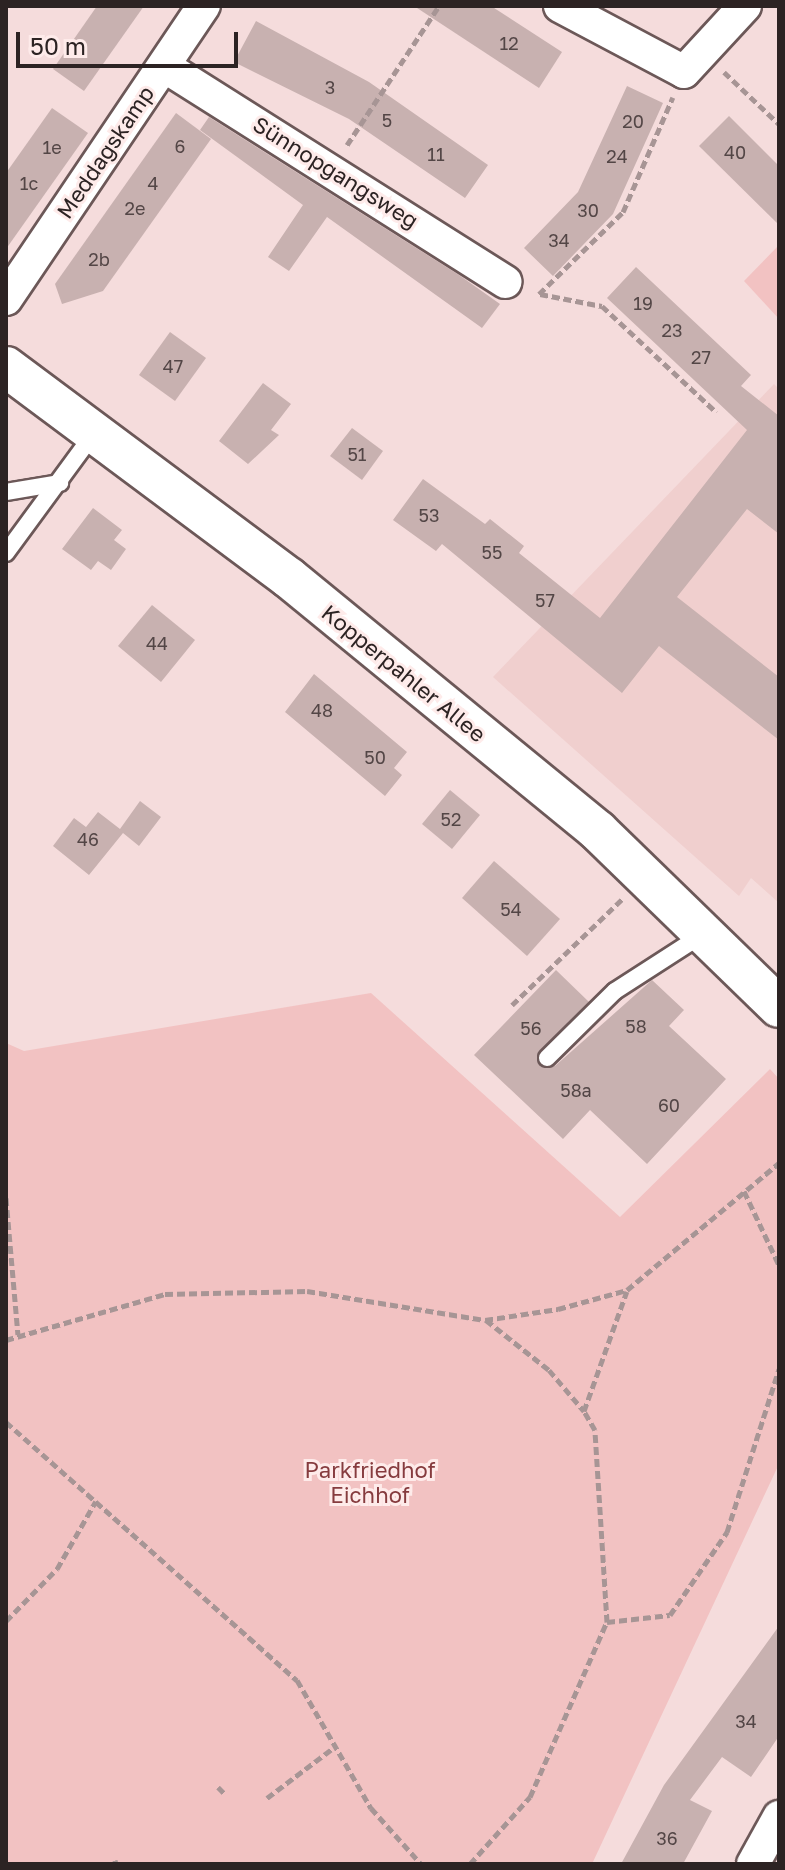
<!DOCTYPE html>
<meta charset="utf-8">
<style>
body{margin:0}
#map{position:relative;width:785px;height:1870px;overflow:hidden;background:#f5dcdc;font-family:"Golos Text",sans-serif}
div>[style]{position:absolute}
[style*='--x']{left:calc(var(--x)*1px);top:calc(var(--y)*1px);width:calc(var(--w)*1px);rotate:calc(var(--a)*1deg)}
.built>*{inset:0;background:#f0cfce}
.green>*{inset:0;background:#f2c2c2}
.building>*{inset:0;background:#c8b1b0}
.path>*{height:5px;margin-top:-2.5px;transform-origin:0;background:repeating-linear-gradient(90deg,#a79595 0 8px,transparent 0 12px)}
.roads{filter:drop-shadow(2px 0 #6c5858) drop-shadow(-2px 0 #6c5858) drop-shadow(0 2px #6c5858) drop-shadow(0 -2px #6c5858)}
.service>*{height:16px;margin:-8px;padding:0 8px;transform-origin:8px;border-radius:8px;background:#fff}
.minor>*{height:32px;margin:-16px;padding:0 16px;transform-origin:16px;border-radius:16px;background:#fff}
.tertiary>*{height:40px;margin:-20px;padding:0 20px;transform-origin:20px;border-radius:20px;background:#fff}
span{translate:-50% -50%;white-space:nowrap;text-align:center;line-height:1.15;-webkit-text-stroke:6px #feebea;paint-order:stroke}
.number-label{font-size:18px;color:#534646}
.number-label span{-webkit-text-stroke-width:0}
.street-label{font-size:22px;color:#2c2323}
.park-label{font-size:22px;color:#863b3e}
.frame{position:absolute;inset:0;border:8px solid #2c2323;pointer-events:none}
.scale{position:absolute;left:16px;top:32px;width:222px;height:36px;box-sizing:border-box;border:4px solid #2c2323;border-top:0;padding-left:10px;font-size:24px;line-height:28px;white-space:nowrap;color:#2c2323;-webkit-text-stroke:6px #feebea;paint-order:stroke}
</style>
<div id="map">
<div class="built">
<div style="clip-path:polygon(774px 384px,779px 389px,779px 903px,751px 878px,739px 896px,493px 677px)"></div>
</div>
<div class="green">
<div style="clip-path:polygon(779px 245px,779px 319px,744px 281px)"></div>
<div style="clip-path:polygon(371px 993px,620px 1217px,770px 1069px,779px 1079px,779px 1464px,592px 1864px,6px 1864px,6px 1043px,24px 1051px)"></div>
</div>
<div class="building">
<div style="clip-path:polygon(97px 6px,144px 6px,84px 91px,53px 69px)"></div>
<div style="clip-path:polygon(414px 6px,491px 6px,562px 52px,539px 88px)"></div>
<div style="clip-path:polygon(256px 21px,369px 82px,488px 165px,465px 198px,349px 119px,234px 62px)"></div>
<div style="clip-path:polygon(627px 86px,663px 103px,613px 214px,553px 276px,524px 248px,578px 192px)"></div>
<div style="clip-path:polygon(52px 108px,88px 133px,6px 249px,6px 173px)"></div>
<div style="clip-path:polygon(176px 113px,211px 139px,103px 291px,62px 304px,55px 284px)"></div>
<div style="clip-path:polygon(729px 116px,779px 166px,779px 225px,699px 146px)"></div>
<div style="clip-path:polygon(209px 117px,459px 275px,500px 304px,482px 328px,327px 217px,289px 271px,268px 257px,303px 205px,200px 130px)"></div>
<div style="clip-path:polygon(636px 267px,751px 375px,741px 386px,779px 416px,779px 534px,747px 509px,677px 597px,779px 677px,779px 740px,659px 646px,622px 693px,442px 544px,436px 551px,393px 520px,423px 479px,485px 524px,490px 519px,524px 546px,519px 553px,600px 618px,747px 430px,607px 298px)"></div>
<div style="clip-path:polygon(170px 332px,206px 358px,175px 401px,139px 375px)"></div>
<div style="clip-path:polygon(263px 383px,291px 404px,271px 430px,279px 435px,248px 464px,219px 441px)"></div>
<div style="clip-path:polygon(352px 428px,383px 451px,362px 480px,330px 456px)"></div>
<div style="clip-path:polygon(93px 508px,122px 530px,114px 540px,126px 549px,111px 570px,98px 561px,91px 570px,62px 549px)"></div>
<div style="clip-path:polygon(152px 605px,195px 640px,161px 682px,118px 646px)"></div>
<div style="clip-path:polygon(314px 674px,407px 752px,394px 768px,402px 775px,385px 796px,285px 712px)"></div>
<div style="clip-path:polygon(450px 790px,480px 815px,452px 849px,422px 824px)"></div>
<div style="clip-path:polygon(140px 801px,161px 817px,139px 846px,123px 833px,89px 875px,53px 846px,74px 818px,86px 827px,98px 812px,120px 829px)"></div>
<div style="clip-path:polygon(494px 861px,560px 919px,527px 956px,462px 898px)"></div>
<div style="clip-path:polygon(556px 970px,589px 1002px,539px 1051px,540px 1066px,555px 1066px,652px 980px,684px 1010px,669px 1026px,726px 1079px,647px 1164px,590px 1110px,563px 1139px,474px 1055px)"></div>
<div style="clip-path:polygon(779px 1626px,779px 1736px,751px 1777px,722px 1757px,690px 1800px,712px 1811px,683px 1864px,621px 1864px,664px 1785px)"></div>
</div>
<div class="path">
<div style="--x:724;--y:72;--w:76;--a:43.4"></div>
<div style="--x:347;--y:145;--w:167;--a:-56.5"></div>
<div style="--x:539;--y:294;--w:117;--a:-44.3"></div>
<div style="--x:623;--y:212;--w:125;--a:-66.5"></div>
<div style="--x:540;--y:294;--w:63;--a:11"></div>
<div style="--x:602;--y:306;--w:156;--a:42.9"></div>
<div style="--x:512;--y:1005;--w:154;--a:-43.9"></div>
<div style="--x:744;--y:1191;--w:82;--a:64.7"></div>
<div style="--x:6;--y:1198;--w:137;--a:85"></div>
<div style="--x:486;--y:1320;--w:80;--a:38.4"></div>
<div style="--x:549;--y:1370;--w:54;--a:49.5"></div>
<div style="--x:6;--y:1340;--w:166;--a:-16.1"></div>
<div style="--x:165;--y:1294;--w:142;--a:-1.2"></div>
<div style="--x:307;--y:1291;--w:180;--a:9.3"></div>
<div style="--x:485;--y:1320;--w:74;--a:-8.6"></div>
<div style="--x:558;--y:1309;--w:72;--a:-15.4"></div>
<div style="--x:627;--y:1290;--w:198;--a:-39.9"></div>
<div style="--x:6;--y:1422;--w:389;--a:41.6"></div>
<div style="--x:297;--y:1680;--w:148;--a:60"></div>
<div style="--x:371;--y:1808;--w:75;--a:48.2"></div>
<div style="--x:6;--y:1621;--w:73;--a:-45.6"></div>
<div style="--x:57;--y:1569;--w:78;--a:-60.2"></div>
<div style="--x:607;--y:1622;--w:63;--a:-6.3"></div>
<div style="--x:670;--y:1615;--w:101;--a:-55.5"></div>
<div style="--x:727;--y:1532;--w:171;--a:-72.3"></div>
<div style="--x:218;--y:1787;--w:8;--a:45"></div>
<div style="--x:267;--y:1798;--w:83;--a:-37.1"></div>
<div style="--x:115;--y:1860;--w:4;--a:76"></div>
<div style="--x:470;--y:1864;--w:90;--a:-48.2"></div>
<div style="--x:530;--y:1797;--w:191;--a:-66.3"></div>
<div style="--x:607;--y:1622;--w:192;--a:-93.6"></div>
<div style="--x:595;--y:1430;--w:22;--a:-120"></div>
<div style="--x:584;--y:1411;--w:127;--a:-70.3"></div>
</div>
<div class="roads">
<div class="service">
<div style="--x:6;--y:492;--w:55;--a:-9.5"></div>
<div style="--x:6;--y:553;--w:150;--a:-53.7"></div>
<div style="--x:547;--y:1058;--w:95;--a:-44.6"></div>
<div style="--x:615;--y:991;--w:107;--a:-32.8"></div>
</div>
<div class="minor">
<div style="--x:560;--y:6;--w:140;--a:28"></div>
<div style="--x:684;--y:72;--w:90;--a:-47.3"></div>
<div style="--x:164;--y:66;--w:404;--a:32.3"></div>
<div style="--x:6;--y:299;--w:354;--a:-56"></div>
<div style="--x:753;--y:1864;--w:54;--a:-61"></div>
</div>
<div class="tertiary">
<div style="--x:6;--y:367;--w:353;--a:36.7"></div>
<div style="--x:289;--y:578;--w:399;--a:39.3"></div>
<div style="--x:598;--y:831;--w:252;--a:44.2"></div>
</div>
</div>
<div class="number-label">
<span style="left:509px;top:43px">12</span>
<span style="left:330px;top:87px">3</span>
<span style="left:387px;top:120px">5</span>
<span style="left:633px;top:121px">20</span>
<span style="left:180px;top:146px">6</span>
<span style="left:52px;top:147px">1e</span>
<span style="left:735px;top:152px">40</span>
<span style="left:436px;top:154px">11</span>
<span style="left:617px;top:156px">24</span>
<span style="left:29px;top:183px">1c</span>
<span style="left:153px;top:183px">4</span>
<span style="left:135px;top:208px">2e</span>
<span style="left:588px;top:210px">30</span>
<span style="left:559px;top:240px">34</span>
<span style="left:99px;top:259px">2b</span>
<span style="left:643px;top:303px">19</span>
<span style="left:672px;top:330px">23</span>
<span style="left:701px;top:357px">27</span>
<span style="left:173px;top:366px">47</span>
<span style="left:357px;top:454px">51</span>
<span style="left:429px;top:515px">53</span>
<span style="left:492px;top:552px">55</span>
<span style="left:545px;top:600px">57</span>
<span style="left:157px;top:643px">44</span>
<span style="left:322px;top:710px">48</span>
<span style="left:375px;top:757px">50</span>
<span style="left:451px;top:819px">52</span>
<span style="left:88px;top:839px">46</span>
<span style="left:511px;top:909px">54</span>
<span style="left:636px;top:1026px">58</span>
<span style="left:531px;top:1028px">56</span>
<span style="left:576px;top:1090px">58a</span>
<span style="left:669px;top:1105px">60</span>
<span style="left:746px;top:1721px">34</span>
<span style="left:667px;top:1838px">36</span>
</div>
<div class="street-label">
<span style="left:105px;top:152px;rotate:-56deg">Meddagskamp</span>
<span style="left:336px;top:172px;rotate:32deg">Sünnopgangsweg</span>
<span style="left:404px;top:673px;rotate:39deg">Kopperpahler Allee</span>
</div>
<div class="park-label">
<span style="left:370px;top:1482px">Parkfriedhof<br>Eichhof</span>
</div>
<div class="frame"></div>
<div class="scale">50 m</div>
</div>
